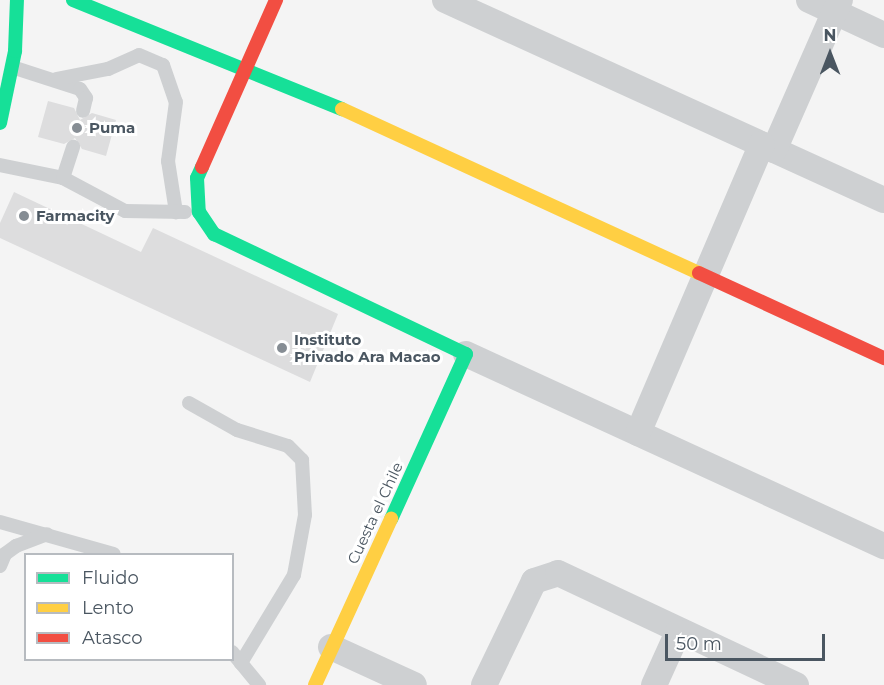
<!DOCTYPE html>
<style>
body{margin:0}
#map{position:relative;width:884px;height:685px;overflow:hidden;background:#f4f4f4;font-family:Montserrat,sans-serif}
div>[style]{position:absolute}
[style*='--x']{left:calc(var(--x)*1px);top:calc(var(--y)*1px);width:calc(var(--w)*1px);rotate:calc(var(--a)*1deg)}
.building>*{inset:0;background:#ddddde}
.lane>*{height:14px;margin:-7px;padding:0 7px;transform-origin:7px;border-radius:7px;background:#ced0d2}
.street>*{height:26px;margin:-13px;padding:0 13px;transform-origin:13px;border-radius:13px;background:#ced0d2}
.fast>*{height:14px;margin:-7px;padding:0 7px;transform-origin:7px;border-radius:7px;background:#16e098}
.slow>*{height:14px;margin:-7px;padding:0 7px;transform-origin:7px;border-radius:7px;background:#ffcf43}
.jam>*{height:14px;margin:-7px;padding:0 7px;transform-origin:7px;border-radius:7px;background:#f24e42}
.dots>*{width:16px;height:16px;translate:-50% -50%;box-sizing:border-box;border:3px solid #fff;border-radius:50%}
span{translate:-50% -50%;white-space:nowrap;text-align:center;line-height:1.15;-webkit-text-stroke:6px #fff;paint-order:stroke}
.poi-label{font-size:15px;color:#4a5661;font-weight:700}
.left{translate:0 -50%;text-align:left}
.street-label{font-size:15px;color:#4a5661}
.legend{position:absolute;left:24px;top:553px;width:210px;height:108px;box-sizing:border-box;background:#fff;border:2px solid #b7bbc0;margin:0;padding:8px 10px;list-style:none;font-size:18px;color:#4a5661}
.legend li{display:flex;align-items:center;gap:12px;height:30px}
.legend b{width:30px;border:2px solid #b7bbc0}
.north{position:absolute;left:800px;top:24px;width:60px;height:60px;-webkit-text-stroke:4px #fff;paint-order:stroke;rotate:0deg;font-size:16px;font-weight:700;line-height:24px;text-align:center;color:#4a5661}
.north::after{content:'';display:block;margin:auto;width:21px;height:27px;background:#4a5661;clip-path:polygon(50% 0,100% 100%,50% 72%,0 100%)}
.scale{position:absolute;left:665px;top:634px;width:160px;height:27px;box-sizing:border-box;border:3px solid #4a5661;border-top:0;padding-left:8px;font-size:18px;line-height:21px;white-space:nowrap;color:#4a5661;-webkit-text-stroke:4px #fff;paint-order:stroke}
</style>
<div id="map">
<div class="building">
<div style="clip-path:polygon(48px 101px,74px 108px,80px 120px,92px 113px,116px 120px,106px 156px,82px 149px,75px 138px,64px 144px,38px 137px)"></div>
<div style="clip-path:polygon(14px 192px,141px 252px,153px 228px,338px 314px,310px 382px,0 238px,0 223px)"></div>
</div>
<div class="lane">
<div style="--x:12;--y:67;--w:71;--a:17.9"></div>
<div style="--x:80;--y:89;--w:11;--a:56"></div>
<div style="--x:86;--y:98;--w:13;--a:103"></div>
<div style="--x:56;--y:79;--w:53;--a:-10.9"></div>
<div style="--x:108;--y:69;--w:34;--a:-24"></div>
<div style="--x:139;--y:55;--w:26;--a:23"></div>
<div style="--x:163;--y:65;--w:39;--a:71"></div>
<div style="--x:176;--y:102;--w:60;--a:97.7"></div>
<div style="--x:168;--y:161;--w:52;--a:81.1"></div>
<div style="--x:0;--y:165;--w:64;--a:11.7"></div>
<div style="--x:63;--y:178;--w:70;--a:28"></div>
<div style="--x:125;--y:211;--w:60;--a:1"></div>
<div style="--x:63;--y:178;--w:33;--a:-72"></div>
<div style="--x:189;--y:403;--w:55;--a:29.4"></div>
<div style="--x:237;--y:430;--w:53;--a:17.4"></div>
<div style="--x:288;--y:446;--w:20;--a:45"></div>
<div style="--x:302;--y:460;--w:55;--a:86.9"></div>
<div style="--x:305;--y:515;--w:61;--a:100.4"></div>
<div style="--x:294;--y:575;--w:103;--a:121.1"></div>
<div style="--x:0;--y:522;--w:118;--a:15.7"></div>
<div style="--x:0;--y:566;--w:13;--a:-67"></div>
<div style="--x:5;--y:554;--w:14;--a:-36"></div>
<div style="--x:16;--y:546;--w:33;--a:-21"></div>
<div style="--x:232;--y:652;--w:43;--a:50.7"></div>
</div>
<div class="street">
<div style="--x:445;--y:0;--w:482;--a:24.5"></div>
<div style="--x:809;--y:0;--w:83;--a:25"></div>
<div style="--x:774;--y:150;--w:164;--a:-66.3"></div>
<div style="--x:466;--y:354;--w:460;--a:24.7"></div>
<div style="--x:638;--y:433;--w:314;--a:-66.8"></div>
<div style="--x:331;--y:647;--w:91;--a:24.6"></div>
<div style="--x:484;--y:685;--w:115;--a:-64.3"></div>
<div style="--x:534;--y:581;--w:25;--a:-18"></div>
<div style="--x:558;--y:573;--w:263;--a:25.2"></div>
<div style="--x:654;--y:685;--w:58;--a:-65.6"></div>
</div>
<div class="fast">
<div style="--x:73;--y:0;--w:290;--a:22.1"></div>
<div style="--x:0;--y:123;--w:74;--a:-78.2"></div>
<div style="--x:15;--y:51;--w:51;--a:-87.8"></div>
<div style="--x:202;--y:167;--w:12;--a:114"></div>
<div style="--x:197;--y:178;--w:34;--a:87"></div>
<div style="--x:199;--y:212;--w:27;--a:56"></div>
<div style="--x:214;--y:234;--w:279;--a:25.5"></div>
<div style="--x:466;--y:354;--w:181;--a:114.4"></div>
</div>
<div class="slow">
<div style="--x:342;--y:109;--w:393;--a:24.7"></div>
<div style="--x:315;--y:685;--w:183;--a:-65.4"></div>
</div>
<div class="jam">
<div style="--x:202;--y:167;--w:183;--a:-66.1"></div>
<div style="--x:699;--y:273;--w:204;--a:24.7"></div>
</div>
<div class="dots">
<div style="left:77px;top:128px;background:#868d94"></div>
<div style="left:24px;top:216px;background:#868d94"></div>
<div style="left:282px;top:348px;background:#868d94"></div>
</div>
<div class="poi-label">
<span class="left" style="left:89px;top:128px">Puma</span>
<span class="left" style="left:36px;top:216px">Farmacity</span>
<span class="left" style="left:294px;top:348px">Instituto<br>Privado Ara Macao</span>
</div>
<div class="street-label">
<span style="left:375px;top:513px;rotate:-65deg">Cuesta el Chile</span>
</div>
<ul class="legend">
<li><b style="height:8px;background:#16e098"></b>Fluido</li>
<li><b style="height:8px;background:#ffcf43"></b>Lento</li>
<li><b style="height:8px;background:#f24e42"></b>Atasco</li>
</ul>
<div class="north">N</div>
<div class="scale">50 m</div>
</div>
